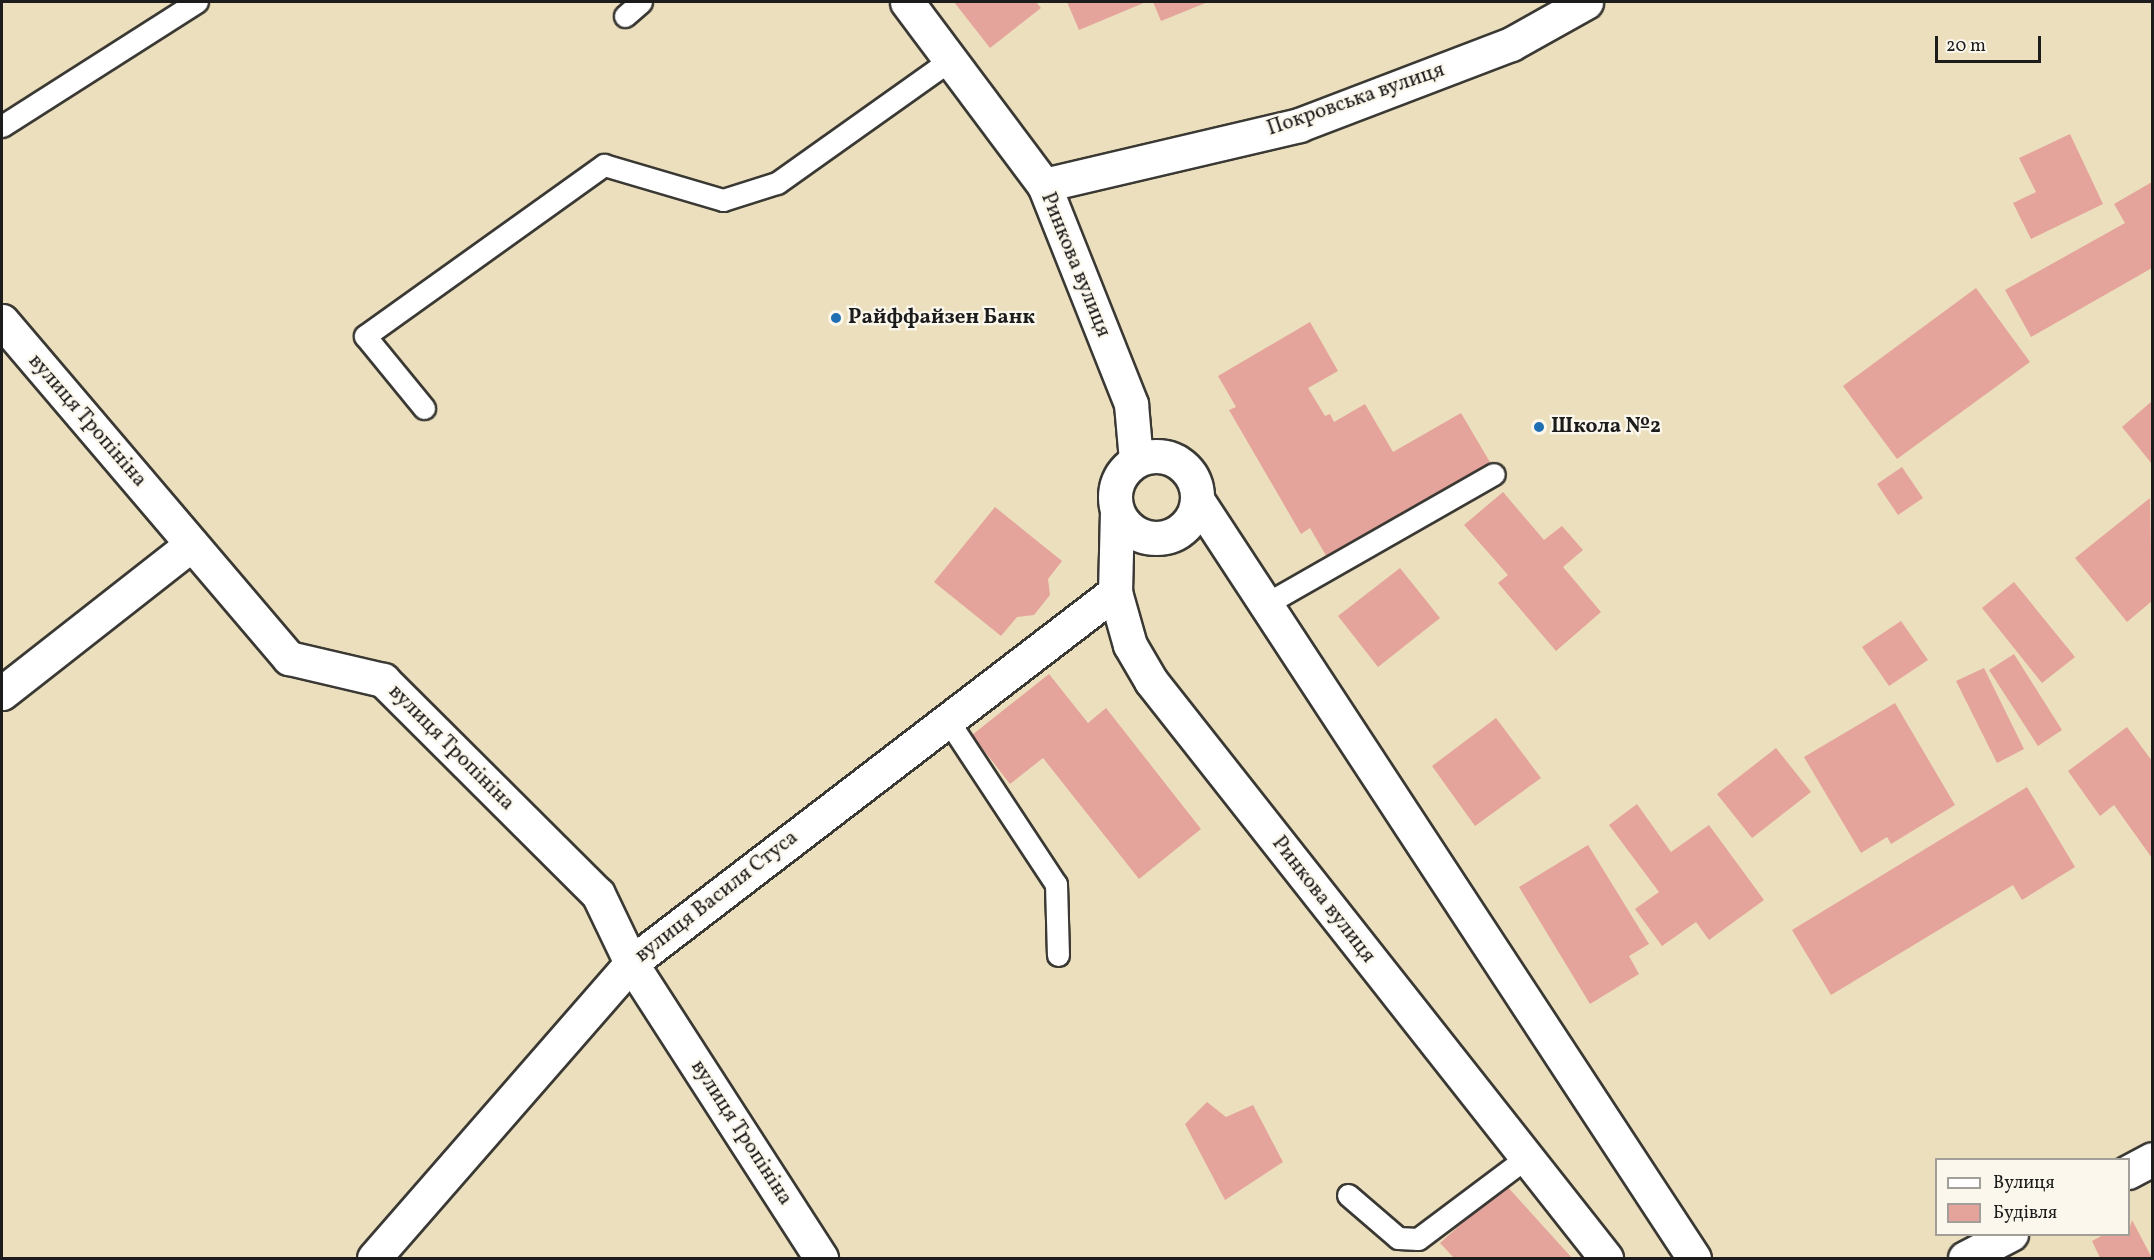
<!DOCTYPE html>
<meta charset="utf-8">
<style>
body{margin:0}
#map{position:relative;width:2154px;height:1260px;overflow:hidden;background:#ecdfbd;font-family:Vollkorn,serif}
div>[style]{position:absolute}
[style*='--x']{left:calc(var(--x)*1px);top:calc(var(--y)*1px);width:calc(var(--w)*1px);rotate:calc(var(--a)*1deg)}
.building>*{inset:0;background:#e4a49b}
.roads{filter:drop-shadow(2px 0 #3b3934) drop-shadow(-2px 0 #3b3934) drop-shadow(0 2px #3b3934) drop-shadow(0 -2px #3b3934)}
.lane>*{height:21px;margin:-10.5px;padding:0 10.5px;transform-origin:10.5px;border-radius:10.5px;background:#fff}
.street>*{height:33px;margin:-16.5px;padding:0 16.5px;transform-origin:16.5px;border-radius:16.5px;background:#fff}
.secondary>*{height:33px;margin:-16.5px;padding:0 16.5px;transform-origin:16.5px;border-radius:16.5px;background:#fff}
.primary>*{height:33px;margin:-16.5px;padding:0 16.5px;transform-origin:16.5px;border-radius:16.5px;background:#fff}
.primary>.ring{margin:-16.5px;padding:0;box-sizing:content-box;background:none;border:33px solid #fff;border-radius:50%}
.dots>*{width:16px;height:16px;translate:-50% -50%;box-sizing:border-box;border:3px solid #fbf7ec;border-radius:50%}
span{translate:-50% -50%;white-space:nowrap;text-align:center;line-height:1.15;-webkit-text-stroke:4.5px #fbf7ec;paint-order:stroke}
.street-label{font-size:21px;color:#1c1c1c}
.poi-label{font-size:21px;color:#1c1c1c;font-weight:700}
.left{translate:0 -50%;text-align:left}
.frame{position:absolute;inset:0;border:3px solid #1c1c1c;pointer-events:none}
.legend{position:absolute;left:1935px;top:1158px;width:195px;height:78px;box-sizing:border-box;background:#fbf7ec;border:2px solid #a29f99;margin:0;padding:8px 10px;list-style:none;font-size:18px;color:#1c1c1c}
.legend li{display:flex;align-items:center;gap:12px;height:30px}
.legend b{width:30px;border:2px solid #a29f99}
.scale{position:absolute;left:1935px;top:36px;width:106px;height:27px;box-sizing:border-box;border:3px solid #1c1c1c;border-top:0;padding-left:8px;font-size:18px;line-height:21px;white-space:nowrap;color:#1c1c1c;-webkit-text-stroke:4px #fbf7ec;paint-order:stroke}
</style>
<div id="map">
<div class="building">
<div style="clip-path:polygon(954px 2px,1036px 2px,1041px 8px,990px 48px)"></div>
<div style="clip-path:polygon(1067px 2px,1146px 2px,1079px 30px)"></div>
<div style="clip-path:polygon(1153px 2px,1208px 2px,1161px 21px)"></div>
<div style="clip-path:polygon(2070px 134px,2103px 204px,2031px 239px,2013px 203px,2036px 192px,2019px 158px)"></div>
<div style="clip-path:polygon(2152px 182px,2152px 268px,2031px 337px,2005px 290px,2125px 223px,2114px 204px)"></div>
<div style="clip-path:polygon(1976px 288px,2030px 362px,1897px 459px,1843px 386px)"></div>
<div style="clip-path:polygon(1310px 322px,1338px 371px,1308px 388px,1325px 416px,1330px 414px,1334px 422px,1365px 404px,1393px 452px,1461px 413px,1491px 464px,1328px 559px,1310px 528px,1301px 534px,1229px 410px,1236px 407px,1218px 376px)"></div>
<div style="clip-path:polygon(2152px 401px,2152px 464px,2122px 427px)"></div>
<div style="clip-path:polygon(1902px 467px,1923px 498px,1898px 515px,1877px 484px)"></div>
<div style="clip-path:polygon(1503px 492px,1544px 540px,1562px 526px,1583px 550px,1563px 567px,1601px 612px,1556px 651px,1498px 583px,1508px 575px,1464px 525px)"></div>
<div style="clip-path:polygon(2150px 498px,2152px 601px,2127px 622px,2075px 558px)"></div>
<div style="clip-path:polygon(995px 507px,1062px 561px,1048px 579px,1050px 595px,1034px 615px,1017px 617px,1001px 636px,934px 582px)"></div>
<div style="clip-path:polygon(1400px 568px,1440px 618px,1378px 667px,1338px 616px)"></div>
<div style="clip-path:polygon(2014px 582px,2075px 657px,2042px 683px,1982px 608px)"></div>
<div style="clip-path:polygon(1901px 621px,1928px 660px,1889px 686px,1862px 647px)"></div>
<div style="clip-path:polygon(2014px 654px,2062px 730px,2038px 746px,1989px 670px)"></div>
<div style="clip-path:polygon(1984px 668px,2024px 749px,1997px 763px,1956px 681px)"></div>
<div style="clip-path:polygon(1049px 674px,1088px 723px,1106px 708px,1201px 829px,1139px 879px,1043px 758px,1010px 784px,972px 735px)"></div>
<div style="clip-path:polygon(1895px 703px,1955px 805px,1891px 844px,1887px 837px,1861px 853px,1804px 757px)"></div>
<div style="clip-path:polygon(1496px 718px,1541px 778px,1475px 826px,1432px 766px)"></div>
<div style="clip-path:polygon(2127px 727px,2152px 761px,2152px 858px,2114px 805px,2100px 816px,2068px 771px)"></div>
<div style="clip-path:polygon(1776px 748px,1811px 792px,1752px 838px,1717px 794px)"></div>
<div style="clip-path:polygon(2027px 787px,2075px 867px,2022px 900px,2013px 885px,1831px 995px,1792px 930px)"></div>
<div style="clip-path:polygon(1637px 804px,1671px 852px,1709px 825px,1764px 900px,1709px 940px,1696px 922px,1662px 946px,1635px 909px,1659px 892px,1609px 825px)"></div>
<div style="clip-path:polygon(1588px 845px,1649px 944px,1629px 956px,1639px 974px,1590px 1004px,1519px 887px)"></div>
<div style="clip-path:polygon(1207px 1102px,1226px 1117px,1253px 1105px,1283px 1162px,1225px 1200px,1185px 1124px)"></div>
<div style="clip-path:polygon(1505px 1184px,1572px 1258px,1454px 1258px,1440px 1243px)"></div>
<div style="clip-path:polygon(2132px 1220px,2152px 1258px,2100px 1258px,2092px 1241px,2105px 1234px,2128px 1234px)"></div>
</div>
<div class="roads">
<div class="lane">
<div style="--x:625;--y:16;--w:21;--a:-41"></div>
<div style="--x:2;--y:126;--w:231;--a:-32.5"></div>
<div style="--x:424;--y:408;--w:93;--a:-129.3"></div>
<div style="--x:365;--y:336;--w:294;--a:-35.6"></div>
<div style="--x:604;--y:165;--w:124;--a:16.4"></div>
<div style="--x:723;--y:200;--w:57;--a:-17.5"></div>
<div style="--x:777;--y:183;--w:212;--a:-35.4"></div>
<div style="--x:1266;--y:604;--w:262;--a:-29.7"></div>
<div style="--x:947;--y:719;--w:198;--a:56.6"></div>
<div style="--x:1056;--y:884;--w:71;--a:88.4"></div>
<div style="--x:1348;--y:1195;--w:66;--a:40.7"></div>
<div style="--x:1398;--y:1238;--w:20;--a:3"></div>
<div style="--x:1418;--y:1239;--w:135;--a:-36.9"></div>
</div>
<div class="street">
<div style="--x:1044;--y:185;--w:262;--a:-13.2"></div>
<div style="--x:1299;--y:125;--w:227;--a:-20.9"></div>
<div style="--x:1511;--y:44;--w:86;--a:-29.2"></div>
<div style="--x:2;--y:321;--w:443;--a:49.6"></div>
<div style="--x:289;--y:658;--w:97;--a:13.2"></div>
<div style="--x:383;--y:680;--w:303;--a:44.9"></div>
<div style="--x:598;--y:894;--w:76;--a:64.4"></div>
<div style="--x:631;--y:963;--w:351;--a:57.2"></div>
<div style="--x:2;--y:693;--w:241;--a:-38.1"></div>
<div style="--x:374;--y:1258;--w:391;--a:-48.9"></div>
<div style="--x:631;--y:963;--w:610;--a:-37.47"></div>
</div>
<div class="secondary">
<div style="--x:2128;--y:1172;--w:27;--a:-28"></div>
<div style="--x:1965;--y:1258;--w:52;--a:-27.6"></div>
</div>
<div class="primary">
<div style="--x:907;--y:2;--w:229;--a:53.2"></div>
<div style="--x:1044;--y:185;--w:236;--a:68.3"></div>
<div style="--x:1131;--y:404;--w:56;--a:84.9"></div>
<div class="ring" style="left:1115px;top:456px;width:49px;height:49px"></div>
<div style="--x:1198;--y:501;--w:905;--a:56.77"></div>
<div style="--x:1117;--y:511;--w:81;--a:91.4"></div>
<div style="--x:1115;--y:592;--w:55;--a:74.2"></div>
<div style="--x:1130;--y:645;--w:42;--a:59.7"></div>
<div style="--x:1151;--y:681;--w:735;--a:51.74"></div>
</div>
</div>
<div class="dots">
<div style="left:836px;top:318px;background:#1f6fb2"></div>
<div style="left:1539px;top:427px;background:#1f6fb2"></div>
</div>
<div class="street-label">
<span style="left:1356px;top:100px;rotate:-19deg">Покровська вулиця</span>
<span style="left:1075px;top:265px;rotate:68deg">Ринкова вулиця</span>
<span style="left:87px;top:421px;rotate:49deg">вулиця Тропініна</span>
<span style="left:451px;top:748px;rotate:45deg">вулиця Тропініна</span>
<span style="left:717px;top:897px;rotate:-38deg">вулиця Василя Стуса</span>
<span style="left:1323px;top:900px;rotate:52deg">Ринкова вулиця</span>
<span style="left:741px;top:1133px;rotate:57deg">вулиця Тропініна</span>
</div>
<div class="poi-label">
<span class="left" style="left:848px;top:318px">Райффайзен Банк</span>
<span class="left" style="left:1551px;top:427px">Школа №2</span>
</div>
<div class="frame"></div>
<ul class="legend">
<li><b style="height:8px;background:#fff"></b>Вулиця</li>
<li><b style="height:16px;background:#e4a49b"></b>Будівля</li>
</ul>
<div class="scale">20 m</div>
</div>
